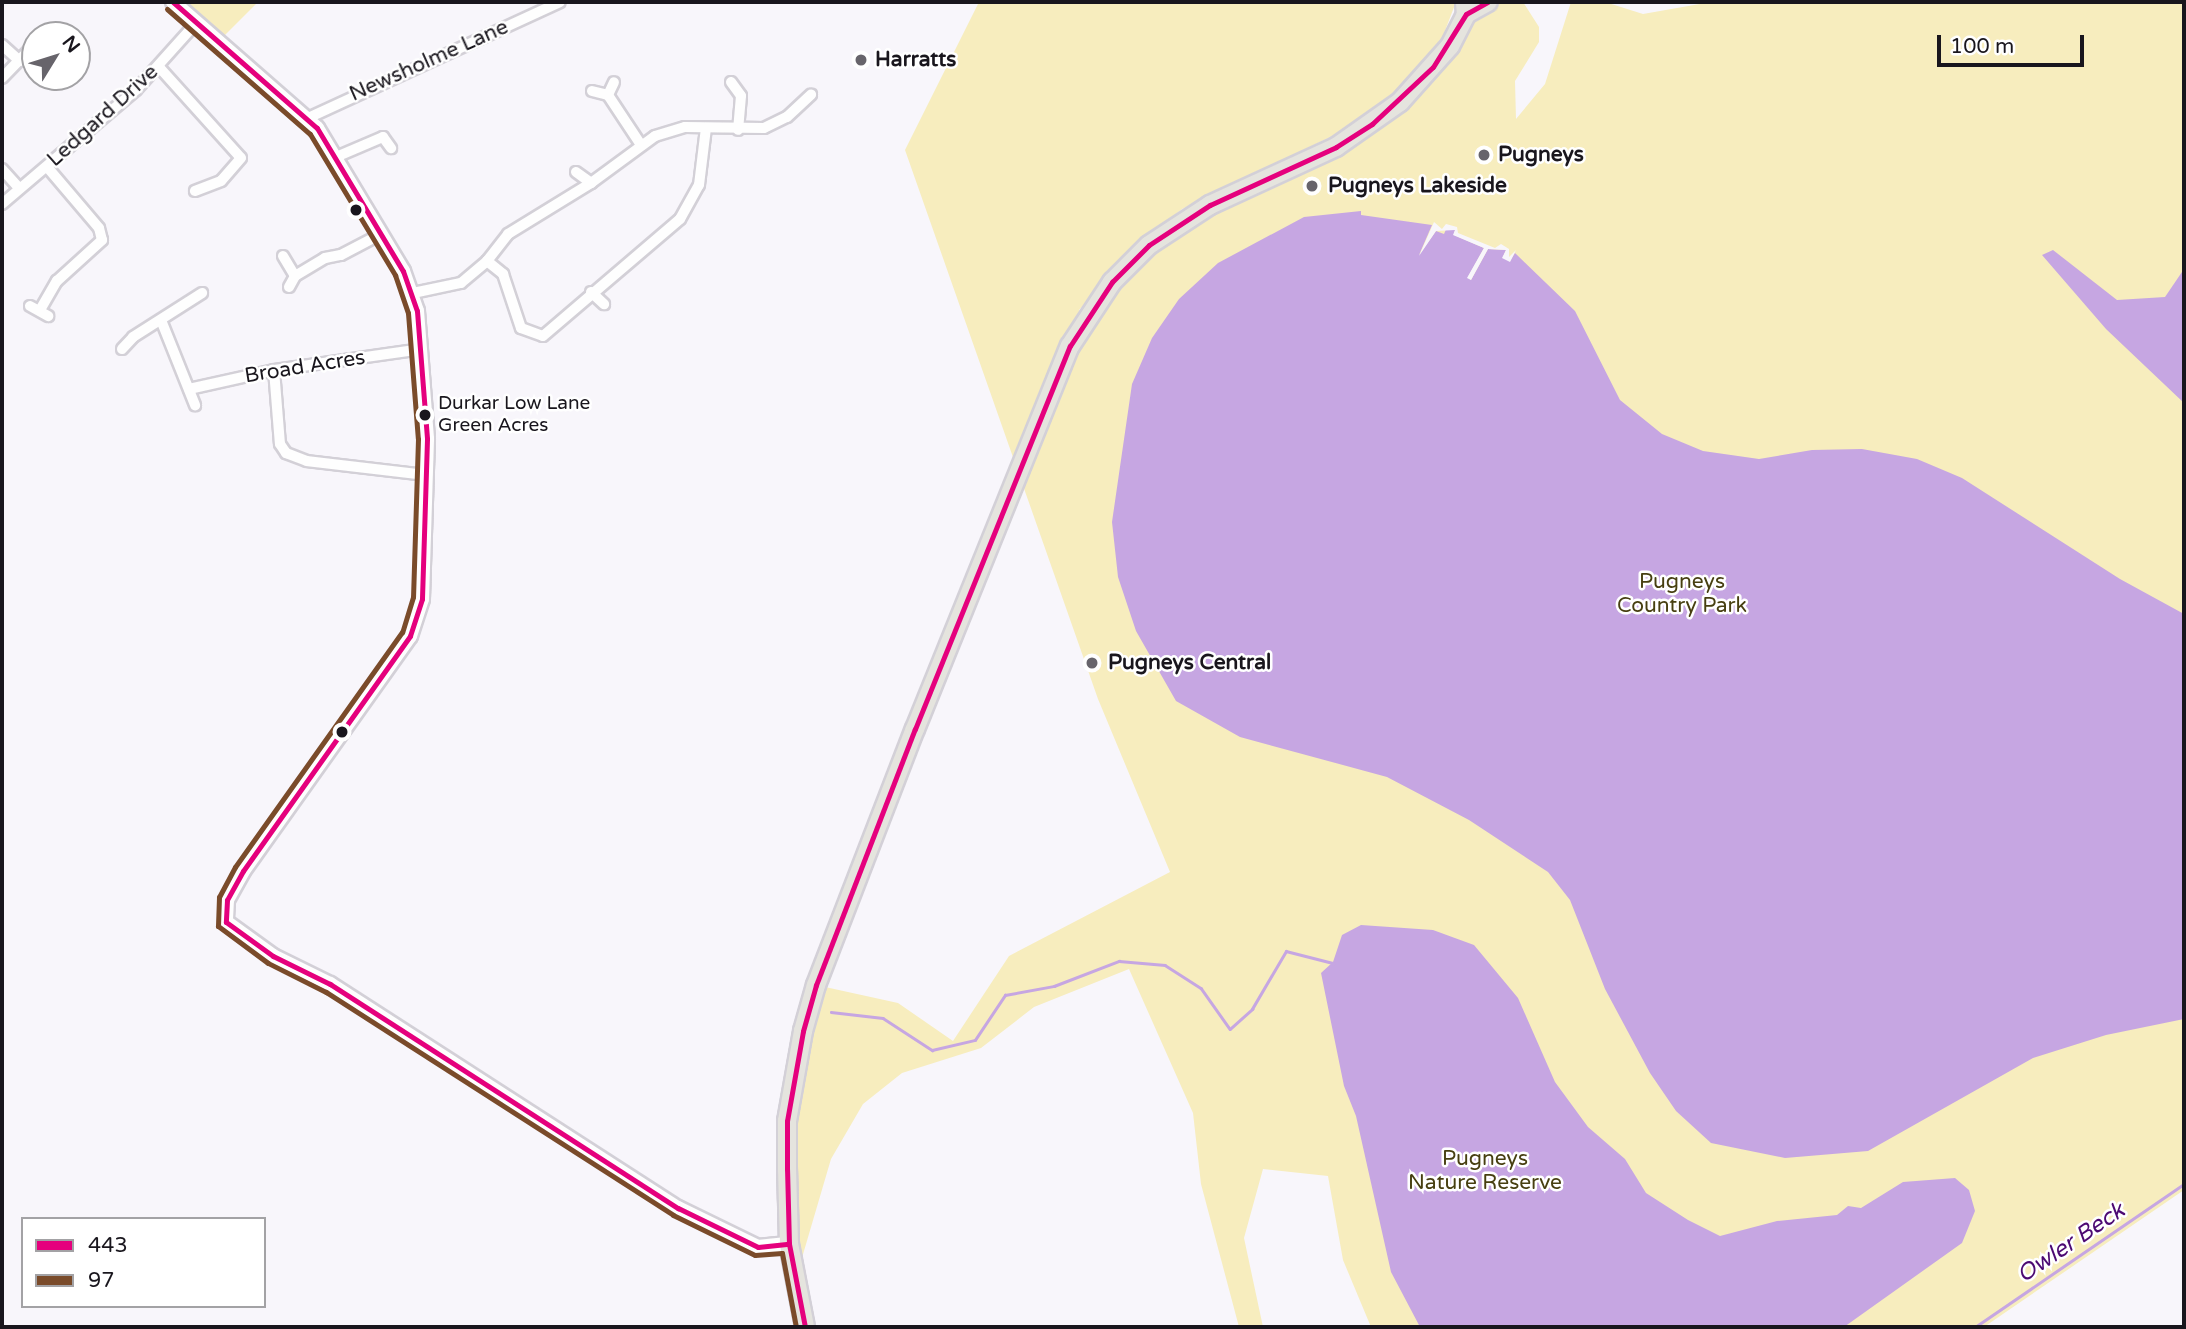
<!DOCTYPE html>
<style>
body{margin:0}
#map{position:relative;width:2186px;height:1329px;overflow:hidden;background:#f8f6fb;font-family:"Varela Round",sans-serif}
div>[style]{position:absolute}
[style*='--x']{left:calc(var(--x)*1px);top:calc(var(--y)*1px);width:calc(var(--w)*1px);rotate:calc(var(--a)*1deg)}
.green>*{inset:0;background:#f7edbe}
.water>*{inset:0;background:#c6a6e2}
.pier>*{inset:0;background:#f8f6fb}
.stream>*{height:2.5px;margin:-1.25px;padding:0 1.25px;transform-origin:1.25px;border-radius:1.25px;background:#c6a6e2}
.roads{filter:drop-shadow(2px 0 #d3d0d7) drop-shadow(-2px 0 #d3d0d7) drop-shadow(0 2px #d3d0d7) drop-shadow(0 -2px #d3d0d7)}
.minor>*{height:10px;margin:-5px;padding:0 5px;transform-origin:5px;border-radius:5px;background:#fefefe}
.tertiary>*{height:14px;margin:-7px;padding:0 7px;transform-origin:7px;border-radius:7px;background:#fefefe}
.primary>*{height:18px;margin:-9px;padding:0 9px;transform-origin:9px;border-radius:9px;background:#e5e4de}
.bus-1>*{height:5px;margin:-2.5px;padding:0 2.5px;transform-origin:2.5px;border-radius:2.5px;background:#e5007d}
.bus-2>*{height:5px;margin:-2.5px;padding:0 2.5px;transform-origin:2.5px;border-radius:2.5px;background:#7a4b2a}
.dots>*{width:19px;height:19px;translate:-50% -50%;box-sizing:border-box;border:4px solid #fff;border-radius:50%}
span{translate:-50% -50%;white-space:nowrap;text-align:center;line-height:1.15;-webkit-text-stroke:5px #fff;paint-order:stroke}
.bus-label{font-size:19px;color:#19161d}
.left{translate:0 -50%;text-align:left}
.poi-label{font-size:21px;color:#19161d;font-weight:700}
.street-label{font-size:21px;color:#19161d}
.park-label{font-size:21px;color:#473f11}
.water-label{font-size:23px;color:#4c0972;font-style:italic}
.frame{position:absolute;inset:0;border:4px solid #19161d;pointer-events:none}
.legend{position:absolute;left:21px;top:1217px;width:245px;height:91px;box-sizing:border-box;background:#fff;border:2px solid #a3a2a5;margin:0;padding:9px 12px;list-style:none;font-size:21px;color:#19161d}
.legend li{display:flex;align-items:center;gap:14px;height:35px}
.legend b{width:35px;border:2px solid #a3a2a5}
.north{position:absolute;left:21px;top:21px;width:70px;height:70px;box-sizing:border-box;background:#fff;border:2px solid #a3a2a5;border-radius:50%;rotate:52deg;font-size:19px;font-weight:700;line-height:28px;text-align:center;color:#19161d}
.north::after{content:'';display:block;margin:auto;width:24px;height:32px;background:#67646b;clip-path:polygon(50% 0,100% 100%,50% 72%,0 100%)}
.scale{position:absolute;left:1937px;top:35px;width:147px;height:32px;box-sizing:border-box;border:4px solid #19161d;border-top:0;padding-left:9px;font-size:21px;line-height:24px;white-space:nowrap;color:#19161d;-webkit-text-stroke:5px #fff;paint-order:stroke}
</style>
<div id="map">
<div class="green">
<div style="clip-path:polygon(173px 2px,258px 2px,219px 41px)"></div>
<div style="clip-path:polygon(979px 2px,1456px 2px,1443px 36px,1414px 75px,1355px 125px,1182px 209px,1141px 242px,1079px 310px,1086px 318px,1149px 245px,1372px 124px,1488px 2px,1523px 2px,1539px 27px,1539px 42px,1515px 81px,1516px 119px,1545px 84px,1571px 2px,1605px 2px,1643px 14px,1711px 2px,2184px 2px,2184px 1190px,1984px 1327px,1371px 1327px,1343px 1260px,1328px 1176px,1263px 1169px,1244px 1238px,1263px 1327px,1239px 1327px,1201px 1184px,1193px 1113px,1129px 969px,1034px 1007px,981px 1048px,902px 1073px,863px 1104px,831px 1159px,794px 1285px,787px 1169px,816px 985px,898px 1003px,953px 1041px,1009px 956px,1170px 872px,1098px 699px,905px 150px)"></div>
</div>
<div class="water">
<div style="clip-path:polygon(1361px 211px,1361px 215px,1432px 225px,1419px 255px,1436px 231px,1444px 234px,1447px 227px,1455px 230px,1454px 235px,1484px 248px,1468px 277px,1471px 280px,1488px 249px,1506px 250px,1503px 257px,1510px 261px,1515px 253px,1575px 311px,1620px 400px,1662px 434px,1703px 451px,1759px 459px,1812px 450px,1862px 449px,1917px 459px,1962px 478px,2120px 579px,2184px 614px,2184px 1019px,2106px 1035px,2033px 1058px,1868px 1151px,1785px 1158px,1711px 1143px,1676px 1111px,1650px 1073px,1605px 989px,1570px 900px,1548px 872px,1469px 820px,1387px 777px,1240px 737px,1176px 701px,1136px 631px,1118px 577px,1112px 522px,1132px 384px,1152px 338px,1179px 299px,1218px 263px,1304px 217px)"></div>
<div style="clip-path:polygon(2053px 250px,2117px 300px,2165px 297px,2184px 269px,2184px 403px,2106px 329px,2042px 255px)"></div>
<div style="clip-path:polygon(1361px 925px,1433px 930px,1474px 945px,1518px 998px,1555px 1082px,1588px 1127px,1625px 1159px,1646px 1193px,1688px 1220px,1720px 1236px,1777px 1221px,1837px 1215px,1848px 1206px,1861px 1208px,1903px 1182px,1955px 1178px,1969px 1190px,1975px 1211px,1962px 1243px,1844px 1327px,1420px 1327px,1391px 1272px,1356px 1116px,1344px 1086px,1321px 973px,1333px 962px,1342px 935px)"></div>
</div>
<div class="pier">
<div style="clip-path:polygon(1434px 222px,1442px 229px,1446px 224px,1457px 227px,1458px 233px,1495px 248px,1501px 244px,1509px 249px,1509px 257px,1516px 250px,1510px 262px,1502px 258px,1506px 250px,1488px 249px,1471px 280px,1467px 278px,1484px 248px,1453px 235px,1455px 230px,1436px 231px,1419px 256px)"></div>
</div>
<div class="stream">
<div style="--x:831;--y:1012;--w:52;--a:6.6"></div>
<div style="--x:883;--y:1018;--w:59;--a:33.1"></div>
<div style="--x:932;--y:1050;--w:44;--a:-13.1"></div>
<div style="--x:975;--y:1040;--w:54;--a:-56.3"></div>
<div style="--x:1005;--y:995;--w:50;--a:-10.4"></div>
<div style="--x:1054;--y:986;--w:70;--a:-21"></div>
<div style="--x:1119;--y:961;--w:46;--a:5"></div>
<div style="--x:1165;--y:965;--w:43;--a:32.6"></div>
<div style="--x:1201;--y:988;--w:50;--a:54.7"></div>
<div style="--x:1230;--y:1029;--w:30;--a:-42"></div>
<div style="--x:1252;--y:1009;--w:67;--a:-59.6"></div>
<div style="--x:1286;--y:951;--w:49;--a:14.3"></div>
<div style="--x:1975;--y:1327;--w:253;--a:-34.4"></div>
</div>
<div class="roads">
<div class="minor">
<div style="--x:44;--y:35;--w:4;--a:-45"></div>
<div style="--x:2;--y:45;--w:24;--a:42"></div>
<div style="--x:159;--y:67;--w:122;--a:48"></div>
<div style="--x:241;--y:158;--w:30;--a:131"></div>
<div style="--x:221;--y:181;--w:28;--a:159"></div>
<div style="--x:2;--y:78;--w:47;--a:-45.9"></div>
<div style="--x:731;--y:82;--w:17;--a:54"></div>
<div style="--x:741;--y:96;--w:34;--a:95"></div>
<div style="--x:592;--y:91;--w:16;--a:14"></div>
<div style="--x:608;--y:95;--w:14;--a:-65"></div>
<div style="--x:608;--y:95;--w:60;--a:56.6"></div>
<div style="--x:308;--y:118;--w:277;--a:-24.7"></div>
<div style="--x:336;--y:157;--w:51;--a:-23.1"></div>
<div style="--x:383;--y:137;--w:14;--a:54"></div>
<div style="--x:2;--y:169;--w:25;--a:48"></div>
<div style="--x:576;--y:172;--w:19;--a:36"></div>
<div style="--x:2;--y:204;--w:176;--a:-40.4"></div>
<div style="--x:136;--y:90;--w:91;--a:-48.1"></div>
<div style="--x:283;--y:256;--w:23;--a:59"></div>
<div style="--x:487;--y:261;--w:21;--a:39"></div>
<div style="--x:503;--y:274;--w:57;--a:71.6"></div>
<div style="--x:521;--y:328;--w:23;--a:20"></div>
<div style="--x:543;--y:336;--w:180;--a:-40.5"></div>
<div style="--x:680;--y:219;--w:39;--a:-61"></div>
<div style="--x:699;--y:185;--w:57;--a:-83"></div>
<div style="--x:289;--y:287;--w:13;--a:-61"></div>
<div style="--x:295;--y:276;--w:35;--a:-31"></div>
<div style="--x:325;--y:258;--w:16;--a:-11"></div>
<div style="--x:341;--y:255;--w:45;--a:-27.7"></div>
<div style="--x:591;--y:292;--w:18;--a:43"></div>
<div style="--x:413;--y:293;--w:49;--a:-11.8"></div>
<div style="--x:461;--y:283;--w:34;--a:-40"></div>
<div style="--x:487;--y:261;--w:34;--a:-52"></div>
<div style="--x:508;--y:234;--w:97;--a:-31.6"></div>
<div style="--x:591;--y:183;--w:79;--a:-36.3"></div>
<div style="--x:655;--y:136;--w:31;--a:-17"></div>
<div style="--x:685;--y:127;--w:79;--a:0.7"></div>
<div style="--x:764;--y:128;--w:25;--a:-26"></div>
<div style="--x:787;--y:117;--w:33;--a:-43"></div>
<div style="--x:30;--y:306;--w:21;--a:29"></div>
<div style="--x:40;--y:310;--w:34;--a:-60"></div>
<div style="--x:57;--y:281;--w:61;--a:-42.3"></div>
<div style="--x:102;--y:240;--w:12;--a:-104"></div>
<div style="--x:99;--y:228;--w:80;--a:-130.4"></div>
<div style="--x:161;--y:320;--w:92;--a:68.2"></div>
<div style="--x:122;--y:349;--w:16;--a:-47"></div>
<div style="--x:133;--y:337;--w:82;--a:-32.5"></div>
<div style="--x:274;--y:370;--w:74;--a:85.4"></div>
<div style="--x:280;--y:444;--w:11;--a:56"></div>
<div style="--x:286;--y:453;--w:22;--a:21"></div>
<div style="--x:307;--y:461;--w:121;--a:6.7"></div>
<div style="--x:189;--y:389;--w:87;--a:-12.6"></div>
<div style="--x:274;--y:370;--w:148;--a:-8.1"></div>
</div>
<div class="tertiary">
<div style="--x:173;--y:2;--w:191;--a:41.2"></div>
<div style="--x:317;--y:128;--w:167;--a:59"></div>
<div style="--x:403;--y:271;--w:42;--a:70.7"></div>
<div style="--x:417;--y:311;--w:128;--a:85.5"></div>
<div style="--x:427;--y:439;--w:160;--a:91.8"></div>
<div style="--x:422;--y:599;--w:39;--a:108"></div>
<div style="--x:410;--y:636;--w:288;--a:125.4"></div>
<div style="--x:243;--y:871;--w:33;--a:119"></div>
<div style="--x:227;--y:900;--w:22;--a:93"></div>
<div style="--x:226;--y:922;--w:58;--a:35.9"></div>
<div style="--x:273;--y:956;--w:64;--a:26.2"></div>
<div style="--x:330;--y:984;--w:414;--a:32.8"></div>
<div style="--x:678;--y:1208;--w:89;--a:26"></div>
<div style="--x:758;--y:1247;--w:31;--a:-6"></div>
</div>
<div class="primary">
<div style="--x:1466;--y:14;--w:25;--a:-29"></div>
<div style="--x:805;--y:1327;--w:85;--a:-100.9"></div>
<div style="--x:789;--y:1244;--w:75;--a:-91.5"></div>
<div style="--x:787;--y:1169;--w:48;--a:-90"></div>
<div style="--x:787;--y:1121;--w:91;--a:-79.9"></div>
<div style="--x:803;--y:1031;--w:48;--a:-74.2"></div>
<div style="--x:816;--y:985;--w:274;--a:-68.9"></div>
<div style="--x:915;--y:729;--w:413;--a:-68"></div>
<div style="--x:1070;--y:346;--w:77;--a:-56.7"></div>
<div style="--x:1112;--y:282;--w:52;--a:-45"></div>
<div style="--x:1149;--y:245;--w:73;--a:-33.3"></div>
<div style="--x:1210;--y:205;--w:139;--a:-24.7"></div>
<div style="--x:1336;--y:147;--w:78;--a:-35.1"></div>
<div style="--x:1400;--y:102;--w:75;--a:-48.2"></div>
<div style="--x:1450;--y:46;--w:36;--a:-63"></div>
<div style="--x:1466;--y:14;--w:12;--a:-95"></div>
</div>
</div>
<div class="bus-1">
<div style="--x:173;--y:2;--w:191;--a:41.2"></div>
<div style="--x:317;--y:128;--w:167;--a:59"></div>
<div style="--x:403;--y:271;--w:42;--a:70.7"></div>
<div style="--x:417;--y:311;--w:128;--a:85.5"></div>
<div style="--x:427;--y:439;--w:160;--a:91.8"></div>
<div style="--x:422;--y:599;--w:39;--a:108"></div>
<div style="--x:410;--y:636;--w:288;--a:125.4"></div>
<div style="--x:243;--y:871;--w:33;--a:119"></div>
<div style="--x:227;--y:900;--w:22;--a:93"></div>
<div style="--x:226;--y:922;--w:58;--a:35.9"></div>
<div style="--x:273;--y:956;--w:64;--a:26.2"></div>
<div style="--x:330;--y:984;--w:414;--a:32.8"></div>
<div style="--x:678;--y:1208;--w:89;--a:26"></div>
<div style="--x:758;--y:1247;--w:31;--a:-6"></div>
<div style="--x:805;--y:1327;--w:85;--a:-100.9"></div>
<div style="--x:789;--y:1244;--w:75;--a:-91.5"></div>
<div style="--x:787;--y:1169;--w:48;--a:-90"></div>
<div style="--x:787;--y:1121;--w:91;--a:-79.9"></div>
<div style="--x:803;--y:1031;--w:48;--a:-74.2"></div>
<div style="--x:816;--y:985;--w:274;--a:-68.9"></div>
<div style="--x:915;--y:729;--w:413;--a:-68"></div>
<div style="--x:1070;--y:346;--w:77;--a:-56.7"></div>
<div style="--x:1112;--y:282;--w:52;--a:-45"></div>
<div style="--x:1149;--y:245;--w:73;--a:-33.3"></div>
<div style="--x:1210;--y:205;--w:139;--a:-24.7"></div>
<div style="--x:1336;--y:147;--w:43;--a:-32.6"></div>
<div style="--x:1372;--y:124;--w:83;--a:-43.1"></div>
<div style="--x:1433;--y:67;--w:62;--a:-58.1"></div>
<div style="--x:1466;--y:14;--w:25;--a:-29"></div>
</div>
<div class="bus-2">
<div style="--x:167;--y:9;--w:190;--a:41.2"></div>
<div style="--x:310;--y:134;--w:165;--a:58.9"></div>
<div style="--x:395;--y:275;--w:40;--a:71.1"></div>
<div style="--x:408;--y:313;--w:126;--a:85.5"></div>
<div style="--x:418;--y:439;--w:158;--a:91.8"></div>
<div style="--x:413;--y:597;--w:37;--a:107"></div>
<div style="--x:402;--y:632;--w:288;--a:125.4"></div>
<div style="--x:235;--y:867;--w:34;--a:118"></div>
<div style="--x:219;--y:897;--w:29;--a:92"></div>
<div style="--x:218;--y:926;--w:62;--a:36.5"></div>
<div style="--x:268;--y:963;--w:65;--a:26.6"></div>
<div style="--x:326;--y:992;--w:412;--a:32.7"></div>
<div style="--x:673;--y:1215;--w:91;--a:26"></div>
<div style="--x:755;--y:1255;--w:27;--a:-4"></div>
<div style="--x:782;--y:1253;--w:75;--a:79.3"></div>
</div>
<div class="dots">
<div style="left:861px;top:60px;background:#67646b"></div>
<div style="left:1484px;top:155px;background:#67646b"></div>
<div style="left:1312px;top:186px;background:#67646b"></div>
<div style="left:356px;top:210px;background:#19161d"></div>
<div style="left:425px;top:415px;background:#19161d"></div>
<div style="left:1092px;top:663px;background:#67646b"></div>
<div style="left:342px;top:732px;background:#19161d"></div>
</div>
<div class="bus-label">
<span class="left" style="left:438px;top:415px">Durkar Low Lane<br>Green Acres</span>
</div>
<div class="poi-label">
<span class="left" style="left:875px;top:60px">Harratts</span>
<span class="left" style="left:1498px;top:155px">Pugneys</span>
<span class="left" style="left:1328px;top:186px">Pugneys Lakeside</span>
<span class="left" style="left:1108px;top:663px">Pugneys Central</span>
</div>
<div class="street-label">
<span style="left:429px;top:61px;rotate:-24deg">Newsholme Lane</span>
<span style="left:103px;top:116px;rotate:-42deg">Ledgard Drive</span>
<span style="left:305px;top:367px;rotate:-9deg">Broad Acres</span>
</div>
<div class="park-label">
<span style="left:1682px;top:594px">Pugneys<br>Country Park</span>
<span style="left:1485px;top:1171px">Pugneys<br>Nature Reserve</span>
</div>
<div class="water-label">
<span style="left:2071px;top:1243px;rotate:-34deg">Owler Beck</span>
</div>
<div class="frame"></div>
<ul class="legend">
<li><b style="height:9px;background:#e5007d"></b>443</li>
<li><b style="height:9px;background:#7a4b2a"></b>97</li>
</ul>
<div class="north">N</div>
<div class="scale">100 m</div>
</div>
